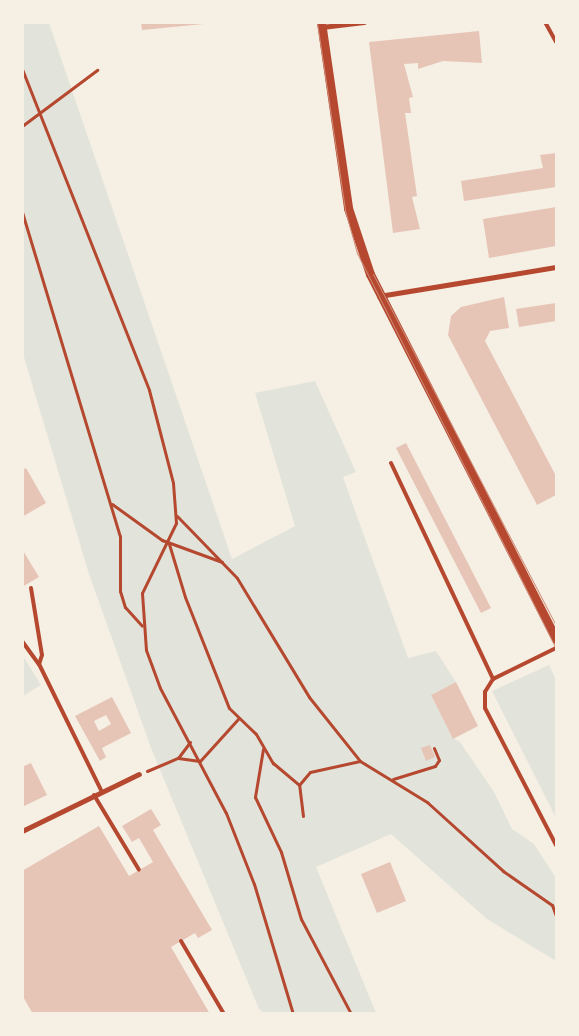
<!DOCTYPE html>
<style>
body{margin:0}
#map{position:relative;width:579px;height:1036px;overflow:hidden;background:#f6efe4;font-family:Cabin,sans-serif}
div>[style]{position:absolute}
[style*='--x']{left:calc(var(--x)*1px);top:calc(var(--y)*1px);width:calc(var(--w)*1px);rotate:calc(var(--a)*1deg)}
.green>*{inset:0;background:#e2e4dc}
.building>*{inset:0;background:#e6c5b7}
.path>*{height:3px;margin:-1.5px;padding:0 1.5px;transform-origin:1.5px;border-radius:1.5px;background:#b5482f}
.service>*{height:4px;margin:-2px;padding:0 2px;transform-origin:2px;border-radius:2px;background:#b5482f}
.minor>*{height:5px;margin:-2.5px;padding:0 2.5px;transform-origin:2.5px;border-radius:2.5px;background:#b5482f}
.tertiary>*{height:9px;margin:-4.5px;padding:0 4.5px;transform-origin:4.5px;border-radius:4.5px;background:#b5482f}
.tram>*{height:1px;margin:-0.5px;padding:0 0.5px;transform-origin:0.5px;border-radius:0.5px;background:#cf8b77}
span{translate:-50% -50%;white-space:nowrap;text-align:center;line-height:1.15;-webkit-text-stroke:5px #f6efe4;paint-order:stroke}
.frame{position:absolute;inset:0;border:24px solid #f6efe4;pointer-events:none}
</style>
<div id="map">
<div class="green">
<div style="clip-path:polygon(23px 23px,49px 23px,232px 559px,295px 526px,255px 393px,315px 381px,356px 472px,343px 477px,408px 658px,436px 651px,456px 682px,431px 695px,453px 738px,460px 742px,494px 792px,512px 829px,534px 844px,556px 878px,556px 961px,487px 919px,391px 834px,316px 867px,376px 1013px,265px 1014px,259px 1009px,151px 748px,89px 574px,23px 354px)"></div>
<div style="clip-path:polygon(23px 656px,41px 685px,23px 696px,22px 696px)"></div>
<div style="clip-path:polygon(549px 665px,556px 680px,556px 818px,492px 691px)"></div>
</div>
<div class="building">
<div style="clip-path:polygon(141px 22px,204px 22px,204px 24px,142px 30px)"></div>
<div style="clip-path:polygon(479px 31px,482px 63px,443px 61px,418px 69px,418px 63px,404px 64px,413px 97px,409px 98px,411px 113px,405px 113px,417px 196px,412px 197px,420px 229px,393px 233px,369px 42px)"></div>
<div style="clip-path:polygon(556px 153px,556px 187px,464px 201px,461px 181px,543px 168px,540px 155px)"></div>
<div style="clip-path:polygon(556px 207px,556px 246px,489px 258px,483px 219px)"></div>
<div style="clip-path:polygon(504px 297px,509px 328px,490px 331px,485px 341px,556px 476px,556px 495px,537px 505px,448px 335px,451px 316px,461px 307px)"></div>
<div style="clip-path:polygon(556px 303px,556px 321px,519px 327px,516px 309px)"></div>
<div style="clip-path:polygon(406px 443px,491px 608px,481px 613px,396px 448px)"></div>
<div style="clip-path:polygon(26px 468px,46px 503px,22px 517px,22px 470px)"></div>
<div style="clip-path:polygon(22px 549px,39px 577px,22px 587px)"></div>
<div style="clip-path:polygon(456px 682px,478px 726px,453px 739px,431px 695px)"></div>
<div style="clip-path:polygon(evenodd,112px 697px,131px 733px,102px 748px,106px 757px,100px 761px,75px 716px,112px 697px,106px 715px,111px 724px,99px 731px,94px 721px,106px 715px)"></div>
<div style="clip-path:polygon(430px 745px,435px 757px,426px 761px,421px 748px)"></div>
<div style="clip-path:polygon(31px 763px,47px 795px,22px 807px,22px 767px)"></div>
<div style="clip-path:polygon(151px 809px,161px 825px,153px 830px,212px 930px,198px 938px,195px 933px,171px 947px,210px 1014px,33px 1014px,22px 995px,22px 871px,99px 826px,129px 876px,153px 862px,139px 838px,132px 842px,122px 826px)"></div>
<div style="clip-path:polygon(390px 862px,406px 901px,377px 913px,361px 874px)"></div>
</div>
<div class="path">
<div style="--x:22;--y:69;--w:345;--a:68.4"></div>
<div style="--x:149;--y:390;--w:96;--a:75.5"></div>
<div style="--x:173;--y:483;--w:40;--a:85.7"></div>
<div style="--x:176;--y:523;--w:78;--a:115.9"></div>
<div style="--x:142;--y:593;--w:57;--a:86"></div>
<div style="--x:146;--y:650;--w:40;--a:69.8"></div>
<div style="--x:160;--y:688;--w:141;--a:62.2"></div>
<div style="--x:226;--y:813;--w:76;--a:68.5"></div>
<div style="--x:254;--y:884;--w:136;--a:73.3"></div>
<div style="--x:22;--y:126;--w:94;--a:-36.7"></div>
<div style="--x:22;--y:212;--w:338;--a:73.2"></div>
<div style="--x:120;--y:536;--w:55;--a:90"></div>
<div style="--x:120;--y:591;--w:17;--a:73"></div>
<div style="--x:125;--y:607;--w:25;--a:48"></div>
<div style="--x:112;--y:504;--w:62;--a:35.8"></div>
<div style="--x:162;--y:540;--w:64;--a:20.1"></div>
<div style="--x:177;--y:516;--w:86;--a:45.9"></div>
<div style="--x:237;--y:578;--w:139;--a:58.8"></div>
<div style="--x:309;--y:697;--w:82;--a:51.4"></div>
<div style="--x:360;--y:761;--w:79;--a:31.5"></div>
<div style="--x:427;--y:802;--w:103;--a:42.2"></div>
<div style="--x:503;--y:871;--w:60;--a:34.8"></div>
<div style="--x:552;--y:905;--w:12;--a:70"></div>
<div style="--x:169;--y:544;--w:55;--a:73.2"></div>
<div style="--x:185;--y:597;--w:119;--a:68.4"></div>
<div style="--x:229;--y:708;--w:37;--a:44"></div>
<div style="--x:256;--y:734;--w:34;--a:60"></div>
<div style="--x:273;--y:763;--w:34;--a:40"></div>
<div style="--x:263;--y:749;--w:49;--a:99.5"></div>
<div style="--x:255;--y:797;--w:61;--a:64.7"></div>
<div style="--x:281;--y:852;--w:70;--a:73.4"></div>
<div style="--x:301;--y:919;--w:107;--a:62.2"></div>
<div style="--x:178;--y:758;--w:20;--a:-53"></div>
<div style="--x:147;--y:771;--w:34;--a:-23"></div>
<div style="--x:178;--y:758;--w:22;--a:8"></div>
<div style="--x:200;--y:761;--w:57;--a:-47.9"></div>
<div style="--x:393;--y:779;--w:44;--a:-17.2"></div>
<div style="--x:435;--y:766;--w:7;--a:-56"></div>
<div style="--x:439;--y:760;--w:13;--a:-113"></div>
<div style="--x:303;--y:816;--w:31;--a:-97"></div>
<div style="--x:299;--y:785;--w:17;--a:-50"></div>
<div style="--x:310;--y:772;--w:51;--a:-12.4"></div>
</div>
<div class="service">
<div style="--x:545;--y:22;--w:23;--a:61"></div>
<div style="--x:391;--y:463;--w:239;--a:64.7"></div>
<div style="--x:31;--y:588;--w:68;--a:80.7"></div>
<div style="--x:42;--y:655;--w:9;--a:108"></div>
<div style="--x:22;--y:641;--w:29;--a:54"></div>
<div style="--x:39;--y:664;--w:140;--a:63.8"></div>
<div style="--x:556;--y:648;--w:70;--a:153.8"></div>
<div style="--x:493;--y:679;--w:15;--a:122"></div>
<div style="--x:485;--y:692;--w:16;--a:90"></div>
<div style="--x:485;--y:708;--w:154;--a:62.6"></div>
<div style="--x:94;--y:795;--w:87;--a:59"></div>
<div style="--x:181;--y:941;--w:85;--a:59.5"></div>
</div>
<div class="minor">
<div style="--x:322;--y:27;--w:42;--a:-6.8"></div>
<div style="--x:379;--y:296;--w:179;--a:-9.3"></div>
<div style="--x:22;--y:831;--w:130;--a:-26"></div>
</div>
<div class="tertiary">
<div style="--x:321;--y:22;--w:188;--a:81.7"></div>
<div style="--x:348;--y:208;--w:70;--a:71.6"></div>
<div style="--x:370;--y:274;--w:410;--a:63"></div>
</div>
<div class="tram">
<div style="--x:317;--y:22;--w:190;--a:81.5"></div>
<div style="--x:345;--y:210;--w:45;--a:74.4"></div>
<div style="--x:357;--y:253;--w:443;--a:63.3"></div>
<div style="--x:373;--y:274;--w:397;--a:62.5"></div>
</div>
<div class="frame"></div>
</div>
